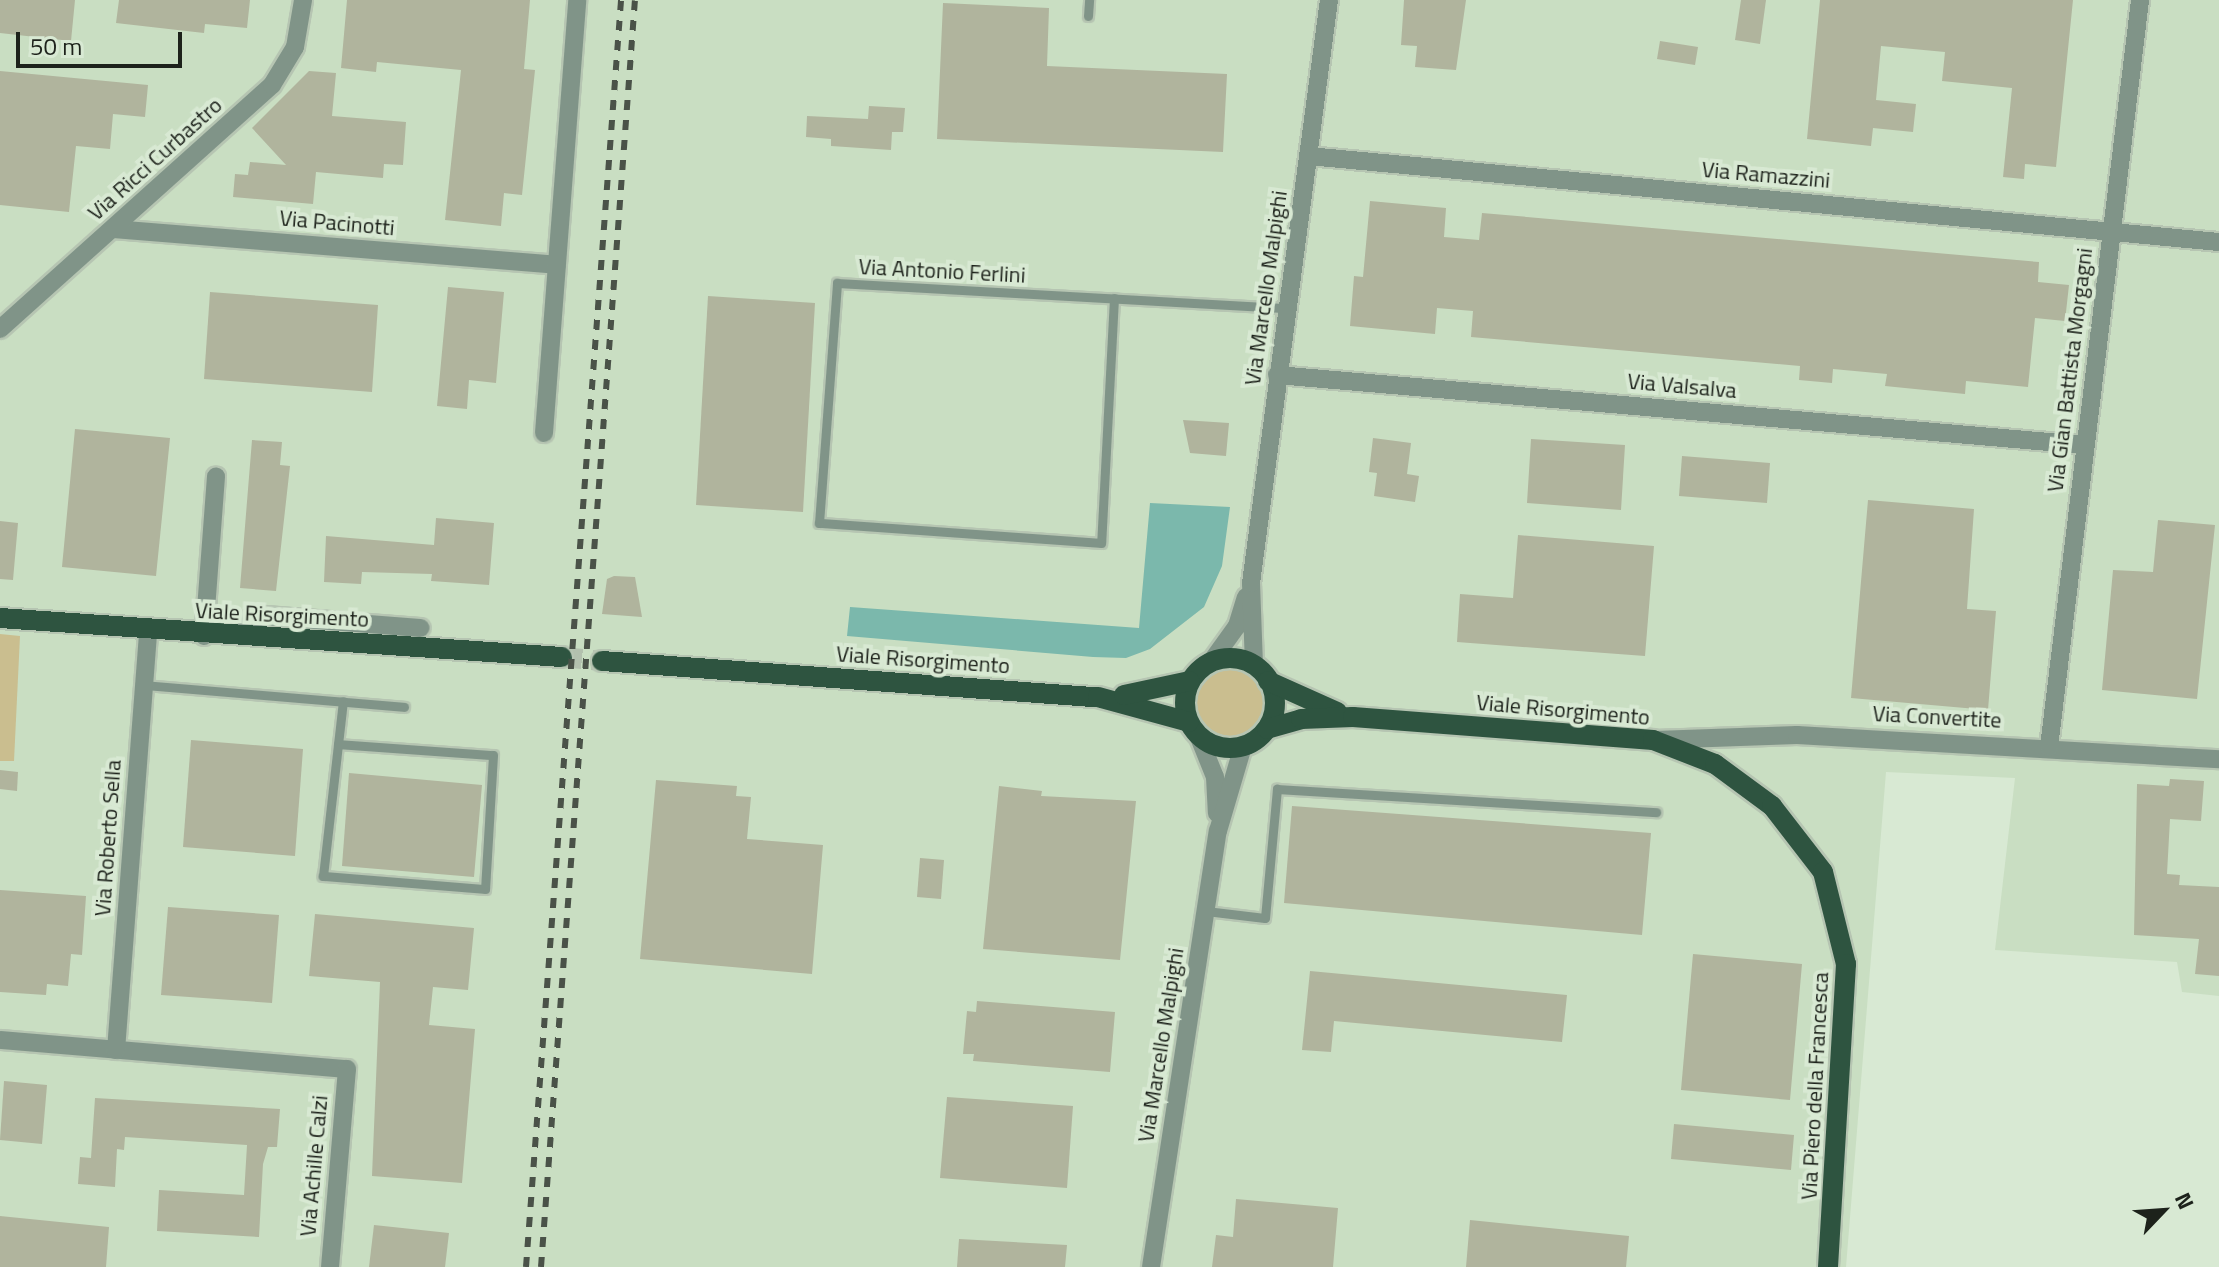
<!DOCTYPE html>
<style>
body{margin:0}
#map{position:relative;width:2219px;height:1267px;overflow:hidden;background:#d8e9d3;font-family:"Titillium Web",sans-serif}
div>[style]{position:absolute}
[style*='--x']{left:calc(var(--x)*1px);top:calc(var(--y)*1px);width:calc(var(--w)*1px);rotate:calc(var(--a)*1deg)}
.built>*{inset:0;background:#c9dec2}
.green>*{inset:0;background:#cabe8f}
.round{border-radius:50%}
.water>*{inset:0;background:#7bb8ac}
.building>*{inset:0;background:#b0b49d}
.primary-tunnel>*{height:20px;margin-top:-10px;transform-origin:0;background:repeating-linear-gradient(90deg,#b3c1ae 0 20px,transparent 0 30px)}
.roads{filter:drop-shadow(2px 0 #b6c5b2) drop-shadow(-2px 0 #b6c5b2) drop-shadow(0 2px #b6c5b2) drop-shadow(0 -2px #b6c5b2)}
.lane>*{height:9px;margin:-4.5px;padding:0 4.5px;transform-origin:4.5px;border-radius:4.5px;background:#809488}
.street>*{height:18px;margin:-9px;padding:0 9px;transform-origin:9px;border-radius:9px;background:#809488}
.primary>*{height:20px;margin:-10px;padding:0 10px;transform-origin:10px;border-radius:10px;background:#2e5440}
.primary>.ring{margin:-10px;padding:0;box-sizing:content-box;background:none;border:20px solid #2e5440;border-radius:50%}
.rail>*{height:6px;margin-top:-3px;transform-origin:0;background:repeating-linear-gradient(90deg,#4a5248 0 10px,transparent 0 20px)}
span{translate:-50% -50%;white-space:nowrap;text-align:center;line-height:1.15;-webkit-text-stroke:8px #d8e9d3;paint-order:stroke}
.street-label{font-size:22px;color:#1d221b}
.north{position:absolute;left:2123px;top:1171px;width:80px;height:80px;-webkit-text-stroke:6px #d8e9d3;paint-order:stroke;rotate:65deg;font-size:22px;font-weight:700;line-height:32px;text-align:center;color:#1d221b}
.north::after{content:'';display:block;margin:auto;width:28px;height:36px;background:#1d221b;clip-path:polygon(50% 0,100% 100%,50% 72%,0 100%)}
.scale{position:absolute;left:16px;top:32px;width:166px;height:36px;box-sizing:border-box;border:4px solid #1d221b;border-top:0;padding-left:10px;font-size:24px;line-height:28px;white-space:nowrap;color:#1d221b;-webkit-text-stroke:6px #d8e9d3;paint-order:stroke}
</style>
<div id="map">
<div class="built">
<div style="clip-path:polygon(0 0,2219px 0,2219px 996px,2182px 992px,2177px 962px,1995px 950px,2015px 778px,1886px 772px,1846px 1267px,0 1267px)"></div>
</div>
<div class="green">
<div style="clip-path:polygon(0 634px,20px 636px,14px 761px,0 761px)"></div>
<div class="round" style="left:1194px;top:667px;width:72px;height:72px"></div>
</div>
<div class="water">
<div style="clip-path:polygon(1150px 503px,1230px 507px,1222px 566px,1204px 607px,1150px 649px,1126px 658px,1093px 657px,847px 636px,850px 607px,1139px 628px)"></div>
</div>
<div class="building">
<div style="clip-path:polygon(0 0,75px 0,71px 41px,0 33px)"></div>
<div style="clip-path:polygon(119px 0,250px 0,247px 28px,205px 24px,204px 33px,116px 23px)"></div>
<div style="clip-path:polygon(347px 0,530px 0,524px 69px,535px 70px,522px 195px,504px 193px,501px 226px,445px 220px,461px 70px,377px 62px,376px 72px,341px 68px)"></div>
<div style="clip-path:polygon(1404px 0,1466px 0,1456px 70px,1415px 67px,1417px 46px,1401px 45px)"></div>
<div style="clip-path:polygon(1741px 0,1766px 0,1760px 44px,1735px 40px)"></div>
<div style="clip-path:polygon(1820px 0,2073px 0,2056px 167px,2025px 164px,2024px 179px,2003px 177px,2012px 88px,1942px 81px,1945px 52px,1881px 46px,1876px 100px,1916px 104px,1913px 132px,1873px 128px,1871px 146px,1807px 139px)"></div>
<div style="clip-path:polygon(943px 3px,1049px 8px,1047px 66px,1227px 74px,1223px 152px,937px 139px)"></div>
<div style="clip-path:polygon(1660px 41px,1698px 47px,1695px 65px,1657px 59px)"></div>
<div style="clip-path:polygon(0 71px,148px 85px,145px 117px,113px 114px,110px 149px,76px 146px,69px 212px,0 205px)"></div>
<div style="clip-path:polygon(309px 71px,336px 73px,332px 116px,406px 122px,403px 165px,384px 164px,383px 178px,316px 172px,313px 204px,233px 197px,235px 174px,248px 175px,250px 162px,286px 165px,252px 128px)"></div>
<div style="clip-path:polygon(869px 106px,905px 108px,903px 132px,892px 132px,891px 150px,831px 146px,831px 139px,806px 137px,807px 116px,868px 119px)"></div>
<div style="clip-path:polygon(1370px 201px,1446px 208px,1444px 237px,1479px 240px,1482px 213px,2039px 262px,2038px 282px,2069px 285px,2065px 321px,2035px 318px,2028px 387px,1966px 381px,1965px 394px,1885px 386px,1887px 374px,1833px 369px,1832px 383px,1799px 380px,1800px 366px,1471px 337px,1473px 311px,1437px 308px,1435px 334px,1350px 326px,1354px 276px,1363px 277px)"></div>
<div style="clip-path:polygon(448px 287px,504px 292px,496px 383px,469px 380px,467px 409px,437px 406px)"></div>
<div style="clip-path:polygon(210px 292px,378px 305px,372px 392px,204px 379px)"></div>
<div style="clip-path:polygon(708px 296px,815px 303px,803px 512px,696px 505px)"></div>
<div style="clip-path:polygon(1183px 420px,1229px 423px,1226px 456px,1190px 453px)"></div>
<div style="clip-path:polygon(75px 429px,170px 438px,156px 576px,62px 567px)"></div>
<div style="clip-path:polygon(1373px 438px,1411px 443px,1407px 474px,1419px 476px,1415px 502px,1374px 496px,1377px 473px,1369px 472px)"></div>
<div style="clip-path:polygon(1531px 439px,1625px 445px,1621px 510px,1527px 503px)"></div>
<div style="clip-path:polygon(252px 440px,282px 442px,280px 465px,290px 466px,276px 591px,240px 588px)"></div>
<div style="clip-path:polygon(1682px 456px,1770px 463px,1767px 503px,1679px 496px)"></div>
<div style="clip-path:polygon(1868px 500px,1974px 509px,1967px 609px,1996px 611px,1988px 710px,1851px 698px)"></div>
<div style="clip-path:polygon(436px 518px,494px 523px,489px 585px,431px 581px,432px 574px,362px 572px,361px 584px,324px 582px,326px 536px,434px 545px)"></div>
<div style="clip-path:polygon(2158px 520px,2215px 525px,2197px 699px,2102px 690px,2113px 570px,2153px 572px)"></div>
<div style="clip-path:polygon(0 521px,18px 523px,13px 580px,0 579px)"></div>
<div style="clip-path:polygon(1518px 535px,1654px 546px,1645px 656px,1457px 642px,1460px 594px,1513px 598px)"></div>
<div style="clip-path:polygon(614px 576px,635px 577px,642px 617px,602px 614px,607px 579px)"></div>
<div style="clip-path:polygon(191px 740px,303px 749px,295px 856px,183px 847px)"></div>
<div style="clip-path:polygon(0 770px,18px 772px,17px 791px,0 789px)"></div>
<div style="clip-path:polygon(349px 773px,482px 785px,474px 877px,342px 866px)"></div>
<div style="clip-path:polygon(2170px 779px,2204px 781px,2201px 821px,2170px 819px,2167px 874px,2180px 875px,2179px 885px,2219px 887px,2219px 976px,2195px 974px,2199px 939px,2134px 935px,2137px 784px,2169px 786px)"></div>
<div style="clip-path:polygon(656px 780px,737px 786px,736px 796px,751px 797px,747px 839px,823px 845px,812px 974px,640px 959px)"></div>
<div style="clip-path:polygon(999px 786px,1042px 791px,1041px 796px,1136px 801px,1120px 960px,983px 949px)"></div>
<div style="clip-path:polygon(1292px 806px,1651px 833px,1642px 935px,1284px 903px)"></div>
<div style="clip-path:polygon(920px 858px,944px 860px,941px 899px,917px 897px)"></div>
<div style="clip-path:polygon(0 890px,86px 896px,82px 955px,71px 954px,68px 986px,47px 984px,46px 995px,0 992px)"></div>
<div style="clip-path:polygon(168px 907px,279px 915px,272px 1003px,161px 995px)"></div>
<div style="clip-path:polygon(315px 914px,474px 928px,468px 990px,433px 987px,429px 1025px,475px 1029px,462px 1183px,372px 1176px,380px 982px,309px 976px)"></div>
<div style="clip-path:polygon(1693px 954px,1802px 964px,1790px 1100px,1681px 1090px)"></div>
<div style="clip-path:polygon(1310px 971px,1567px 995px,1562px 1042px,1334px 1021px,1331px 1052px,1302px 1050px)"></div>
<div style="clip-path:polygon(977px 1001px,1115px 1012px,1110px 1072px,973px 1061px,974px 1054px,963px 1054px,967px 1011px,976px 1012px)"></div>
<div style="clip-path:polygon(4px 1081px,47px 1085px,42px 1144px,0 1140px)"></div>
<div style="clip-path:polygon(947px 1097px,1073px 1106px,1067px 1188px,940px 1178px)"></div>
<div style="clip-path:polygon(95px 1098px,280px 1109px,277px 1147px,268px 1147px,263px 1164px,259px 1237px,157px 1231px,159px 1190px,244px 1195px,247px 1145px,125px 1137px,124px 1150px,117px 1149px,115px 1187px,78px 1184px,80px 1157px,91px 1158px)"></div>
<div style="clip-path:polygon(1674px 1124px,1794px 1135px,1791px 1170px,1671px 1159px)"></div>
<div style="clip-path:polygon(1236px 1199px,1338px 1208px,1333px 1267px,1212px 1267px,1216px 1235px,1233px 1237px)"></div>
<div style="clip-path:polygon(0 1216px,109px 1227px,106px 1267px,0 1267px)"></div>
<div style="clip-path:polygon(1470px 1220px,1629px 1236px,1626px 1267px,1466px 1267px)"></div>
<div style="clip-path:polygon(374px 1225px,449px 1233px,445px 1267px,369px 1267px)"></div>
<div style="clip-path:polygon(959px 1239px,1067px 1245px,1065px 1267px,957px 1267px)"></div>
</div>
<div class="primary-tunnel">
<div style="--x:562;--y:657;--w:40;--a:5.7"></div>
</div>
<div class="roads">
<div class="lane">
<div style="--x:1088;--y:16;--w:16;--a:-86"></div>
<div style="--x:1114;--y:298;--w:245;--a:93"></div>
<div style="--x:1101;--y:543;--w:283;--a:-175.9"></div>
<div style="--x:819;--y:523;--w:241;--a:-85.7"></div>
<div style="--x:837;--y:283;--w:451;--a:3.2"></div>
<div style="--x:144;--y:685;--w:261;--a:4.8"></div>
<div style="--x:338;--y:744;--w:155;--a:4.1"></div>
<div style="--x:493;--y:755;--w:134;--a:93.4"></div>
<div style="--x:485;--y:889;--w:163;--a:-175.4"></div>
<div style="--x:323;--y:876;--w:176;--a:-83.5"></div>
<div style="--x:1206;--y:911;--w:59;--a:6.8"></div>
<div style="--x:1265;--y:918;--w:130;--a:-84.7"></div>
<div style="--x:1277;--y:789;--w:380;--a:3.5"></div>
</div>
<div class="street">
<div style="--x:1309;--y:156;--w:914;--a:5.4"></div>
<div style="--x:113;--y:229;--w:445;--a:4.6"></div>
<div style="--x:0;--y:329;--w:365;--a:-41.9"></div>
<div style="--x:272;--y:85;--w:44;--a:-58.8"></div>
<div style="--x:295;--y:47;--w:48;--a:-80.3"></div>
<div style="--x:1277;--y:375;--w:809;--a:4.96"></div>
<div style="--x:544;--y:433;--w:434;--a:-85.6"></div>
<div style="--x:204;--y:636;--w:160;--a:-85.7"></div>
<div style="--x:242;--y:636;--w:19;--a:-65"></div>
<div style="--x:250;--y:619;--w:15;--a:-11"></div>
<div style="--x:265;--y:616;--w:156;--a:4.4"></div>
<div style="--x:1211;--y:662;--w:44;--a:-54.2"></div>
<div style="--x:1237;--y:626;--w:30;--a:-73"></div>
<div style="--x:1254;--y:665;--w:82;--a:-92.1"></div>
<div style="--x:1251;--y:583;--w:588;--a:-82.38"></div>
<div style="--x:1198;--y:735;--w:45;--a:68"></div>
<div style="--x:1215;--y:777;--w:36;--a:87"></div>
<div style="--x:1655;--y:740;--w:142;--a:-2"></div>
<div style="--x:1797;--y:735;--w:423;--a:3.3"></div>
<div style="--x:2049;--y:747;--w:753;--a:-83.05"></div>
<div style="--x:0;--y:1040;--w:348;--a:4.8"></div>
<div style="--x:347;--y:1069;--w:199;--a:94.9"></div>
<div style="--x:116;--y:1050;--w:421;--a:-85.6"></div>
<div style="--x:1151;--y:1267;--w:441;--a:-81.3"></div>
<div style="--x:1218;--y:831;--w:89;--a:-73.6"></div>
</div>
<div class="primary">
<div style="--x:0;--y:618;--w:563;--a:3.97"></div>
<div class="ring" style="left:1185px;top:658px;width:70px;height:70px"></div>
<div style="--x:602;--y:661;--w:497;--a:4.2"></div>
<div style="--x:1098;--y:697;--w:94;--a:15.4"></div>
<div style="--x:1268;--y:681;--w:76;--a:24.2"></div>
<div style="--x:1124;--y:695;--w:67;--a:-12"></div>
<div style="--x:1267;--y:729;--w:35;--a:-16"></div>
<div style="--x:1301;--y:719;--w:52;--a:-2.2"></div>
<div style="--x:1353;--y:717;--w:301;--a:4.4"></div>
<div style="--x:1653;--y:740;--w:66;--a:21.2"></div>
<div style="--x:1715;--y:764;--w:71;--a:36.4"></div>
<div style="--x:1772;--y:806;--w:83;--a:52.3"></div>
<div style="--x:1823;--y:872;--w:95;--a:76"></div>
<div style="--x:1846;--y:964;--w:304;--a:93.4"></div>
</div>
</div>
<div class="rail">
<div style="--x:526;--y:1267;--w:1271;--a:-85.71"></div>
<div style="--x:541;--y:1267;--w:1270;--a:-85.76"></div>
</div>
<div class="street-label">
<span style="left:155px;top:159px;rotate:-42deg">Via Ricci Curbastro</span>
<span style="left:1766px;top:175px;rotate:5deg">Via Ramazzini</span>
<span style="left:337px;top:223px;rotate:5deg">Via Pacinotti</span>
<span style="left:942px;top:271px;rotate:3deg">Via Antonio Ferlini</span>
<span style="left:1266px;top:288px;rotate:-82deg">Via Marcello Malpighi</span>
<span style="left:2070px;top:370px;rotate:-83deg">Via Gian Battista Morgagni</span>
<span style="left:1682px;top:386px;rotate:5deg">Via Valsalva</span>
<span style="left:282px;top:615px;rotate:3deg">Viale Risorgimento</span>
<span style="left:923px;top:660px;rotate:4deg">Viale Risorgimento</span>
<span style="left:1563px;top:710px;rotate:5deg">Viale Risorgimento</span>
<span style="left:1937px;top:717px;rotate:3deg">Via Convertite</span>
<span style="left:108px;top:838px;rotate:-86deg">Via Roberto Sella</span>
<span style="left:1161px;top:1045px;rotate:-81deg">Via Marcello Malpighi</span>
<span style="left:1815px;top:1086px;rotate:-87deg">Via Piero della Francesca</span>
<span style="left:314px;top:1166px;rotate:-85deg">Via Achille Calzi</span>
</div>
<div class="north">N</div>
<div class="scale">50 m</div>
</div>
